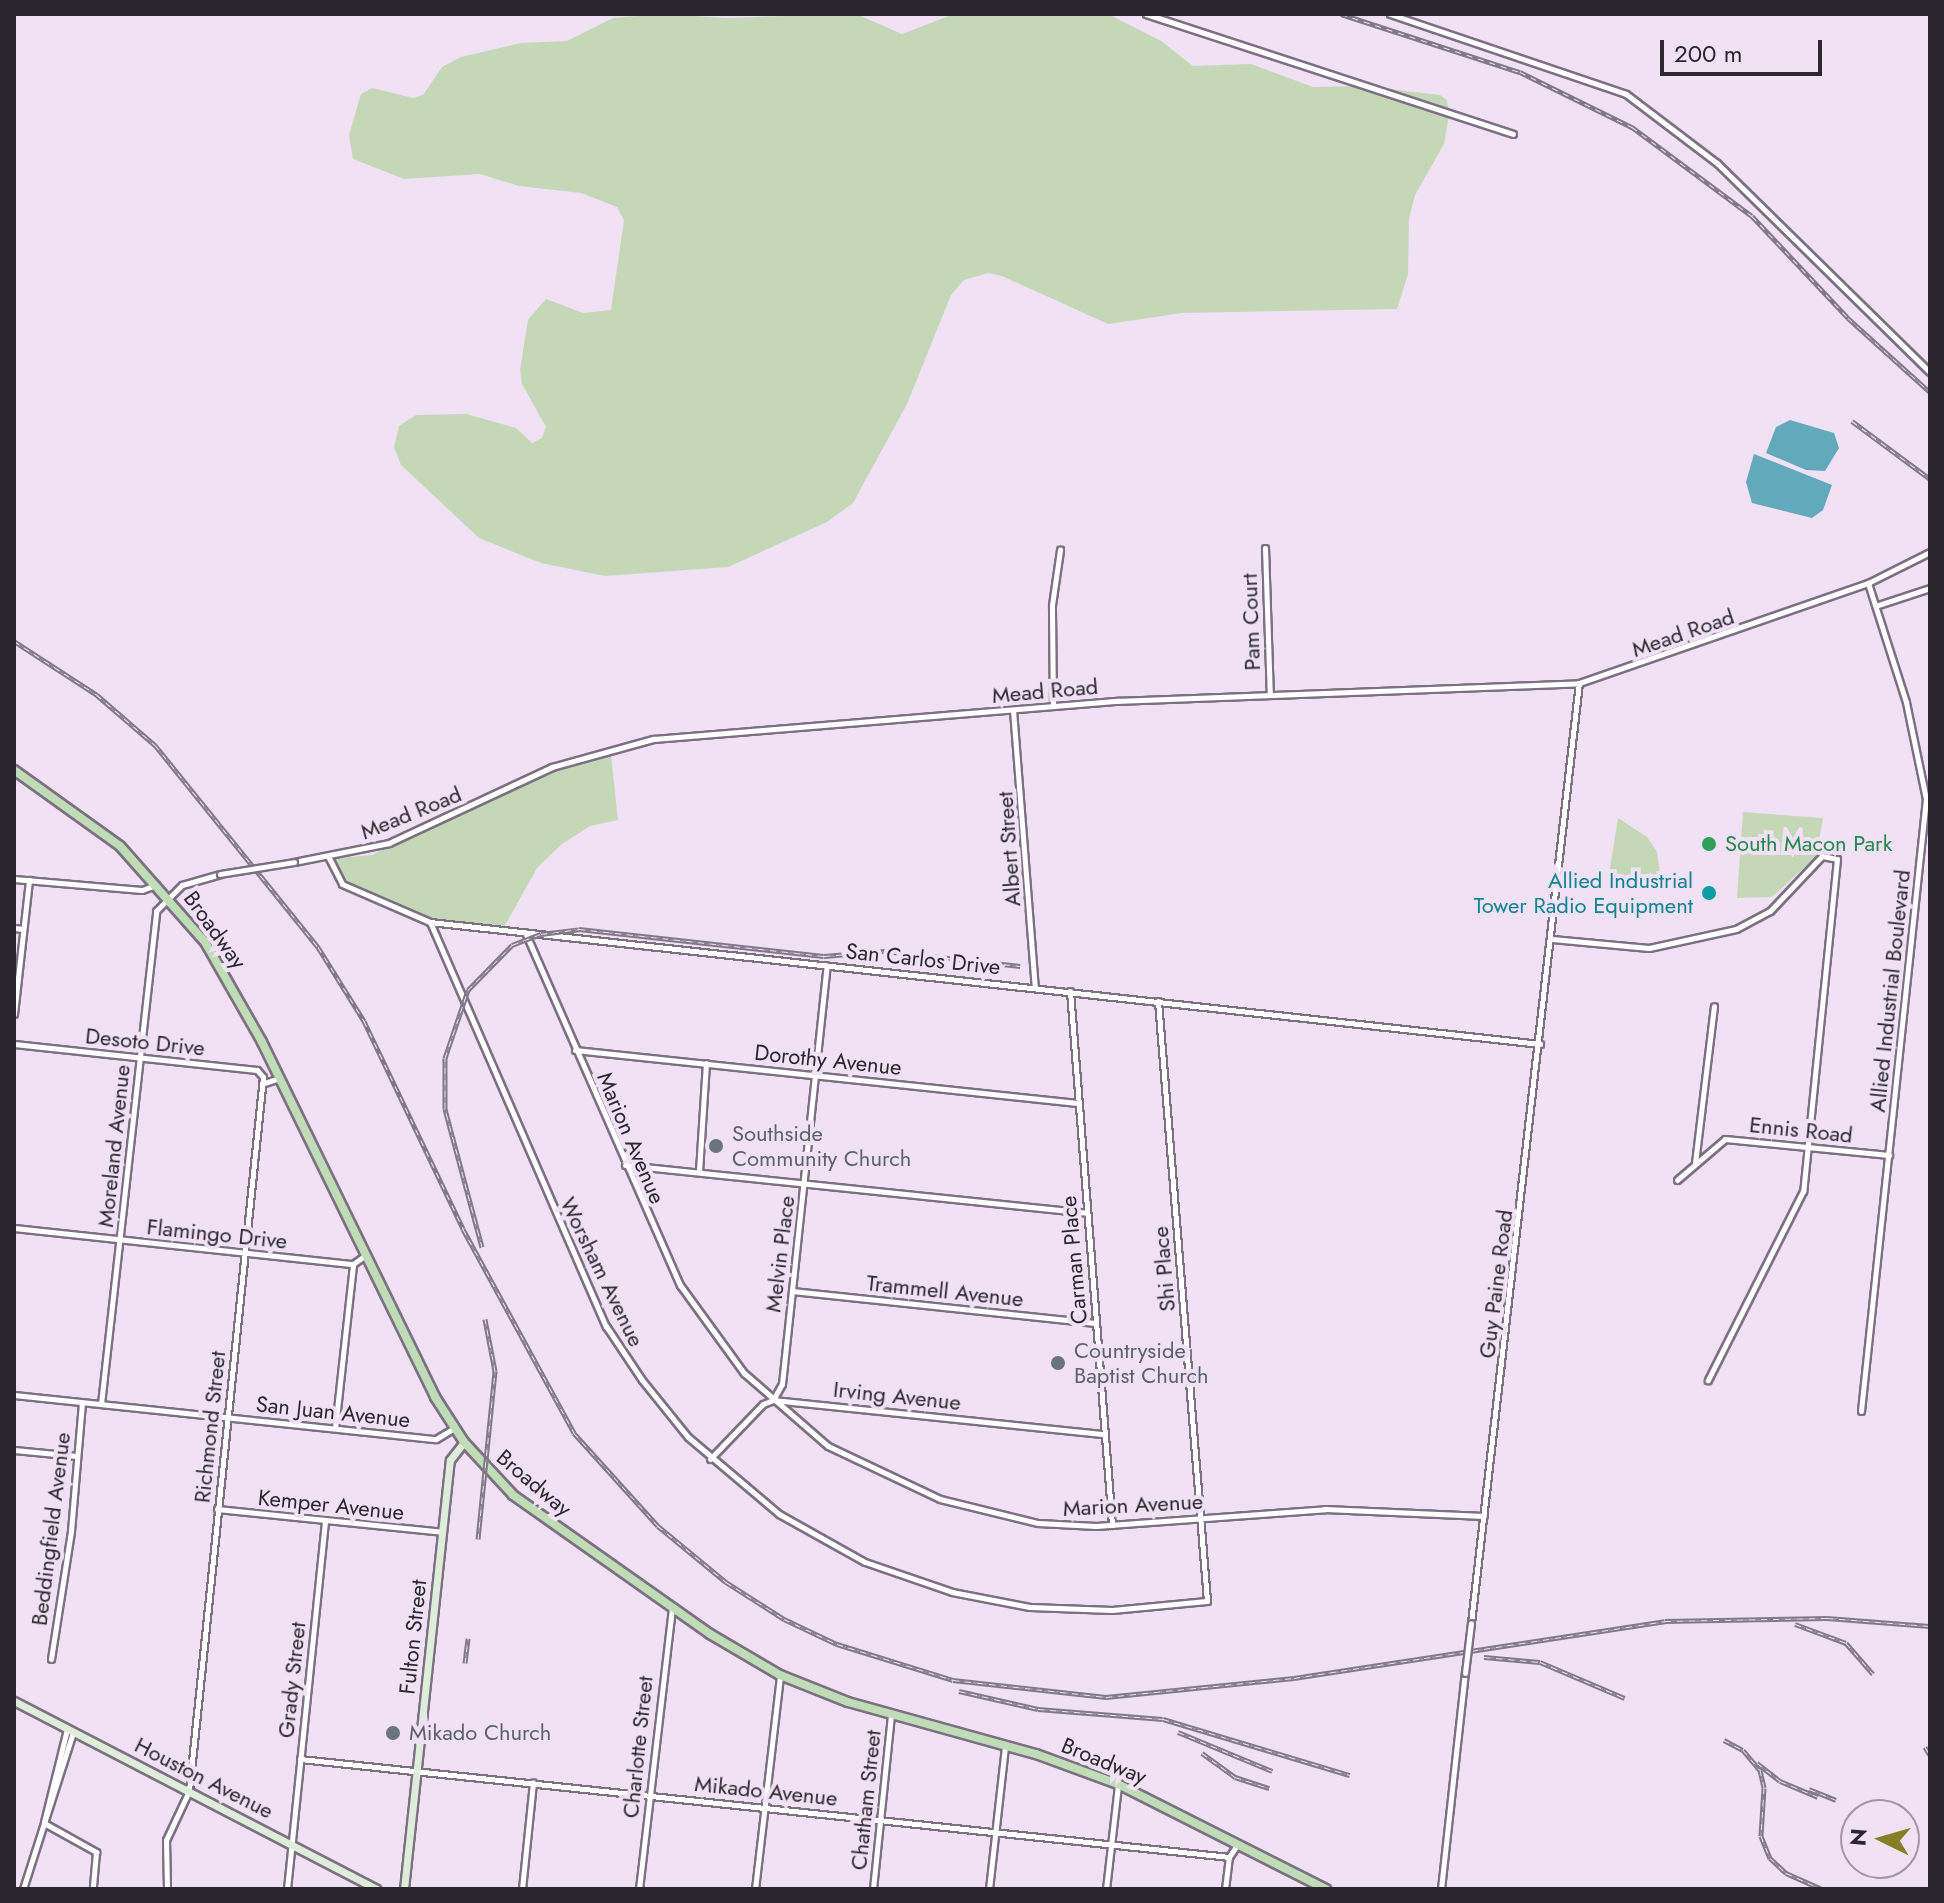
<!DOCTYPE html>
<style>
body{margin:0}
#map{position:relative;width:1944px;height:1903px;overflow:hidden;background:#f0e1f5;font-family:Jost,sans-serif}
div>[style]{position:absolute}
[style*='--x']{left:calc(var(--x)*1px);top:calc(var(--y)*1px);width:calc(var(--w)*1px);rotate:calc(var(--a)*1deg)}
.green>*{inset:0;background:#c4d8b8}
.water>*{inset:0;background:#62a9bc}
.roads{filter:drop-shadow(2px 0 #7d7082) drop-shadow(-2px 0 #7d7082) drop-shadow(0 2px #7d7082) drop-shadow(0 -2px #7d7082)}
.street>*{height:5px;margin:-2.5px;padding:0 2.5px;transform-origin:2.5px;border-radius:2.5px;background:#fff}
.secondary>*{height:7px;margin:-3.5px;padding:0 3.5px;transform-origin:3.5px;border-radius:3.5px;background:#dfeedb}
.primary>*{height:8px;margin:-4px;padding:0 4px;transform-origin:4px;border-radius:4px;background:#bfddb6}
.rail>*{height:5px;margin-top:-2.5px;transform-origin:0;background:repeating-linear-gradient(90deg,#f0e1f5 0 6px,#837986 0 12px);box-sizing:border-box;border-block:2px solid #837986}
.bridges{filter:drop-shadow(2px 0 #7d7082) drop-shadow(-2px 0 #7d7082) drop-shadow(0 2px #7d7082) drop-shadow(0 -2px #7d7082)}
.street-bridge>*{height:5px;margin:-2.5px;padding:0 2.5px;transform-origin:2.5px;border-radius:2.5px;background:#fff}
.dots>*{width:22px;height:22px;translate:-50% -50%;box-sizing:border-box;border:4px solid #f0e1f5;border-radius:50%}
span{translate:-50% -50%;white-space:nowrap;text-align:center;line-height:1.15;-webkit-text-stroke:8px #f0e1f5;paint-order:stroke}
.street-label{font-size:22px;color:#2c262e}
.leisure-label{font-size:22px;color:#27864d}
.left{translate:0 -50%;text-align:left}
.culture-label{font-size:22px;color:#0d838f}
.right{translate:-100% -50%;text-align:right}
.worship-label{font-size:22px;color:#5b616d}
.frame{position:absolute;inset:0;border:16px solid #2c262e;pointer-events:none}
.north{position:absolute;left:1840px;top:1799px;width:80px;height:80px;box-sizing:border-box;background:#f0e1f5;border:2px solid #a296a5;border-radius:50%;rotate:275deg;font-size:22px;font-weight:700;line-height:32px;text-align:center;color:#2c262e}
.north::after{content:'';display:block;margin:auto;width:28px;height:36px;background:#867d24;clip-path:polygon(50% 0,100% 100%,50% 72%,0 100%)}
.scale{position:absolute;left:1660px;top:40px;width:162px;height:36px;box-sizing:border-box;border:4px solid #2c262e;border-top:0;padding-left:10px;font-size:24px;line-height:28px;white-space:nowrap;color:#2c262e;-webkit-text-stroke:6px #f0e1f5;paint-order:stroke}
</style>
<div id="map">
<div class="green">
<div style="clip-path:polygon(663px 14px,725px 18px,856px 14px,902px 34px,954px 14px,1108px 14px,1161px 41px,1193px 66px,1251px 64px,1313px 87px,1364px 86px,1440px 95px,1447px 100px,1449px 116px,1444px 144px,1415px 195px,1409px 219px,1408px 274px,1397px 309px,1182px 313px,1108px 324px,1002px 276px,988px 273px,964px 280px,951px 295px,907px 404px,853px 503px,827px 522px,728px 567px,605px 576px,541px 563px,479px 538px,401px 465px,394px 447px,399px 426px,416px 415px,466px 414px,516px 428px,532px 443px,542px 438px,546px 427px,522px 384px,520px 370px,528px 320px,546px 299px,583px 313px,611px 310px,624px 220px,617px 207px,581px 193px,519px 186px,480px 174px,404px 179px,353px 159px,349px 135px,361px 94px,372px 88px,413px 98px,423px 95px,442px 67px,461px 57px,521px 43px,567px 41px,613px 18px)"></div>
<div style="clip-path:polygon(611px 755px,618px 820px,590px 826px,562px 844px,537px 868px,503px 929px,428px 922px,346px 886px,333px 873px,328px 859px,372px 855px,528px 779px,579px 760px)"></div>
<div style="clip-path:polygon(1743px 812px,1823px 818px,1816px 857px,1772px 897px,1737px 898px)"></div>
<div style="clip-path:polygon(1618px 818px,1647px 837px,1657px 852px,1662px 888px,1608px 881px)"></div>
</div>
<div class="water">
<div style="clip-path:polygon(1790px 420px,1834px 433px,1839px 448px,1825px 471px,1806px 470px,1766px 453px,1776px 427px)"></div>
<div style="clip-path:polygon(1754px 454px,1832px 485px,1823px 510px,1812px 518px,1752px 503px,1746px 482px)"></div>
</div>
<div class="roads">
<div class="street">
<div style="--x:1146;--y:14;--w:386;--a:18.1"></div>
<div style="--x:1390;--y:14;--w:249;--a:18.7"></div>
<div style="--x:1626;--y:94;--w:114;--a:37.2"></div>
<div style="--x:1717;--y:163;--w:298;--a:44.5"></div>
<div style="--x:1265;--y:548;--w:147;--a:88.1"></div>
<div style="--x:1878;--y:605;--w:55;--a:-18.1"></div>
<div style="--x:1053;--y:706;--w:101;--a:-90.6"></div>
<div style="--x:1052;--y:605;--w:56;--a:-81.7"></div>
<div style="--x:1013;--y:710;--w:278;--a:85.5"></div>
<div style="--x:328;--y:856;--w:31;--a:63"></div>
<div style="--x:342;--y:884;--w:96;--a:23.4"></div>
<div style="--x:430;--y:922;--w:1117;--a:6.27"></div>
<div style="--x:294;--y:862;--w:97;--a:-11.3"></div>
<div style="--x:389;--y:843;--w:180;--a:-25"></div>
<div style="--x:552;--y:767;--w:105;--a:-15.5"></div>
<div style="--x:653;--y:739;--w:467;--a:-4.7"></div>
<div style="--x:1118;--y:701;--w:461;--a:-2.2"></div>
<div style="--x:1579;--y:683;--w:306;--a:-19.1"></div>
<div style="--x:1868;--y:583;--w:69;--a:-26.6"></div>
<div style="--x:14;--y:879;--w:128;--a:4.9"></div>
<div style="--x:142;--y:890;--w:15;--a:-20"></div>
<div style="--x:430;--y:922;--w:441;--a:66.5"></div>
<div style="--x:606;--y:1326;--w:65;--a:56.3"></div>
<div style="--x:642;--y:1380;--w:73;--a:51.1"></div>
<div style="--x:688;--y:1437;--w:119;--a:40.2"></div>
<div style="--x:779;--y:1514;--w:98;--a:29.2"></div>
<div style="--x:865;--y:1562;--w:92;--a:19"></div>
<div style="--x:952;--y:1592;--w:79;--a:10.9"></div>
<div style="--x:1030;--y:1607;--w:82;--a:2.1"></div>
<div style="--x:1112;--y:1610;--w:95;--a:-5.4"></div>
<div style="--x:1207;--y:1601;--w:602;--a:-94.67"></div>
<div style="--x:14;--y:928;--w:9;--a:6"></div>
<div style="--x:525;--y:932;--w:386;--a:66.3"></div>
<div style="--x:680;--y:1285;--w:109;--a:54"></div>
<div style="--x:744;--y:1373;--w:111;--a:41"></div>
<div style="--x:828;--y:1446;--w:124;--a:25.3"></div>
<div style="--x:940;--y:1499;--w:101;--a:13.8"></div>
<div style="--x:1038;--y:1523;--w:58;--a:3"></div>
<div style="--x:1096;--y:1526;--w:230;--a:-4.2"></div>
<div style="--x:1325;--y:1509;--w:159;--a:2.5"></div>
<div style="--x:1552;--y:939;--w:97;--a:5.3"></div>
<div style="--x:1649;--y:948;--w:89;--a:-12.3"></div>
<div style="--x:1736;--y:929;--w:38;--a:-28"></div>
<div style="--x:1770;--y:911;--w:76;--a:-46.6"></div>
<div style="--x:1822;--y:856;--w:15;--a:11"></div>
<div style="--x:1837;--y:859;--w:334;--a:95.8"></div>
<div style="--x:1803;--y:1191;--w:212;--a:116.7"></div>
<div style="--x:1070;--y:991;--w:536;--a:85.5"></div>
<div style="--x:14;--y:1014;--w:135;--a:-83.6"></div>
<div style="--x:14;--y:1044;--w:244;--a:6.1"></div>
<div style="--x:257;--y:1070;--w:9;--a:49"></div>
<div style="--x:263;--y:1077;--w:718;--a:95.92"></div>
<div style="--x:189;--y:1791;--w:54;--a:115.1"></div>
<div style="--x:166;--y:1840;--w:49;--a:88.8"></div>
<div style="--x:575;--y:1050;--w:505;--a:6.03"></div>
<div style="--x:264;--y:1083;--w:16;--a:-18"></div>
<div style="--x:1695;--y:1163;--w:158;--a:-83.1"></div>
<div style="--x:625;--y:1165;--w:464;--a:5.9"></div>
<div style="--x:699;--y:1171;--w:108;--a:-86.3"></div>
<div style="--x:1677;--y:1180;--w:63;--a:-40.5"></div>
<div style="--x:1725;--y:1139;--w:165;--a:5.6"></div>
<div style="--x:14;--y:1228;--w:341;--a:6.1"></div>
<div style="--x:353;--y:1264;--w:16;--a:-35"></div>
<div style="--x:792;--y:1291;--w:305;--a:6"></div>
<div style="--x:14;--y:1395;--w:424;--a:6"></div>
<div style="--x:436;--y:1439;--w:21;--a:-31"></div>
<div style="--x:773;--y:1400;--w:18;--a:-61"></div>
<div style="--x:782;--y:1384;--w:421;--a:-83.9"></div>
<div style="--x:101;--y:1404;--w:496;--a:-83.6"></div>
<div style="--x:156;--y:911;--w:37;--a:-45"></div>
<div style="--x:182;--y:885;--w:40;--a:-16"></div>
<div style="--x:1861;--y:1411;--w:615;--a:-83.94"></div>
<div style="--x:1926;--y:799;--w:99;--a:-101.7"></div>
<div style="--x:1906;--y:702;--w:125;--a:-107.7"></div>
<div style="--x:335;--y:1428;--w:165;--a:-83.7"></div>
<div style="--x:14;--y:1450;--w:63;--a:5.4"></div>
<div style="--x:710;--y:1459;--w:76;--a:-46.1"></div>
<div style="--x:763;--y:1404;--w:11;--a:-22"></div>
<div style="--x:773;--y:1400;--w:333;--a:5.9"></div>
<div style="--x:217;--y:1509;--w:226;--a:5.8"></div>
<div style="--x:1471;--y:1623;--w:946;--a:-83.45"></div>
<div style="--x:51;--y:1659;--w:130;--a:-81.1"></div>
<div style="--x:71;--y:1531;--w:128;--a:-85.1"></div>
<div style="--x:300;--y:1759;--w:934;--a:6.02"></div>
<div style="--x:44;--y:1822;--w:96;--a:-76.1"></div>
<div style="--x:44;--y:1823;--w:60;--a:29.1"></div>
<div style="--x:96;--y:1852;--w:37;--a:95"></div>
<div style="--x:23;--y:1889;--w:165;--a:-72.3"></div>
<div style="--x:287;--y:1889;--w:371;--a:-84.1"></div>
<div style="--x:522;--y:1889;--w:107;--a:-84.1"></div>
<div style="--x:639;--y:1889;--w:283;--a:-83.3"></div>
<div style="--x:755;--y:1889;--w:215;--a:-83.3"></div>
<div style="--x:873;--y:1889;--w:176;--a:-84.1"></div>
<div style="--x:989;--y:1889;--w:144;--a:-83.6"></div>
<div style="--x:1106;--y:1889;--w:105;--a:-83.4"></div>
<div style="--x:1225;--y:1889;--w:32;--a:-83"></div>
<div style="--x:1229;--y:1857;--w:14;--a:-56"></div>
<div style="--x:1441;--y:1889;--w:217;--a:-83.7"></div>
</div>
<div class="secondary">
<div style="--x:14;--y:1701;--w:408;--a:27.4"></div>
<div style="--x:404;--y:1889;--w:431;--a:-83.9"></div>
<div style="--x:450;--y:1460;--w:23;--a:-52"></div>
</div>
<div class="primary">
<div style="--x:14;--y:770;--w:130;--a:35.6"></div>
<div style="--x:120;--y:846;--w:128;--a:48.5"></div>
<div style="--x:205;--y:942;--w:115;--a:60.3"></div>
<div style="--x:262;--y:1042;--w:395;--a:64"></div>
<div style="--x:435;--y:1397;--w:54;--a:57.2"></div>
<div style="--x:464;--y:1442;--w:72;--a:47.2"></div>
<div style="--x:513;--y:1495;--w:241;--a:35.2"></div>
<div style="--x:710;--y:1634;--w:81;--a:30.4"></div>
<div style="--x:780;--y:1675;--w:73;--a:21.7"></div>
<div style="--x:848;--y:1702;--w:195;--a:15.5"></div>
<div style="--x:1036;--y:1754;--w:87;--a:20.1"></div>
<div style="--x:1118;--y:1784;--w:233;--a:26.8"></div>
</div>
</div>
<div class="rail">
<div style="--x:1341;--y:14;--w:188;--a:18"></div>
<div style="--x:1520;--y:72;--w:125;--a:26.2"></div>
<div style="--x:1632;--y:127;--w:149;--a:36.6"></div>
<div style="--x:1752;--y:216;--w:140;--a:46.7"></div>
<div style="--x:1848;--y:318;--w:110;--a:42.1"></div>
<div style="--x:1852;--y:421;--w:97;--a:36.6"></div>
<div style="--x:14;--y:641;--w:99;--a:33"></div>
<div style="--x:97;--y:695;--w:77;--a:40.8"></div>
<div style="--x:155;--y:745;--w:260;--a:51.1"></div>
<div style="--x:318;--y:947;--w:87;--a:58.1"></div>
<div style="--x:364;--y:1021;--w:230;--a:64.5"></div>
<div style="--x:463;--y:1229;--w:232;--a:61.4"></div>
<div style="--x:574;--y:1433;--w:125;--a:47.9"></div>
<div style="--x:658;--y:1526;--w:88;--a:39.5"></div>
<div style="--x:726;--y:1582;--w:69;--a:32.5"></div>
<div style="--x:784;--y:1619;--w:59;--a:25.3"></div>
<div style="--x:837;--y:1644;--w:121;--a:17.2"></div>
<div style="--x:953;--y:1680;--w:154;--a:6.3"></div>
<div style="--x:1106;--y:1697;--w:189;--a:-5.8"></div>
<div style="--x:1294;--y:1678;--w:375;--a:-8.7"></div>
<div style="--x:1665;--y:1621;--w:162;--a:-1.1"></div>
<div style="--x:1827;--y:1618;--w:103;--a:4.4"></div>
<div style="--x:482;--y:1247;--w:143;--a:-105"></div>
<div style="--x:445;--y:1109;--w:51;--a:-90"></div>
<div style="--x:445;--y:1058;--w:72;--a:-71.3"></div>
<div style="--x:468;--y:990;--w:63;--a:-45.6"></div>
<div style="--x:512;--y:945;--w:31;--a:-21"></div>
<div style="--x:541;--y:934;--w:38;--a:-7"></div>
<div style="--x:579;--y:929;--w:246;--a:6.3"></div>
<div style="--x:824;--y:956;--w:61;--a:-4.7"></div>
<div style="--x:885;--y:951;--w:136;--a:6.3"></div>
<div style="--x:478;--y:1539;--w:169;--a:-84.2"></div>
<div style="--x:495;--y:1371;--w:53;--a:-100.9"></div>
<div style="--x:1795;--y:1624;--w:54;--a:20.4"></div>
<div style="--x:1846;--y:1643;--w:41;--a:48.9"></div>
<div style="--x:1484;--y:1657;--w:56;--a:5.1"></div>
<div style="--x:1540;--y:1662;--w:92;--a:23"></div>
<div style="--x:465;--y:1663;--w:25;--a:-83"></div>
<div style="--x:959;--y:1691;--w:81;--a:12.8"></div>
<div style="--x:1038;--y:1709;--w:125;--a:4.6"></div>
<div style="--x:1163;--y:1719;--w:195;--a:16.7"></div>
<div style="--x:1178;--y:1732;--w:102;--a:22.5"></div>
<div style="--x:1724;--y:1740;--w:21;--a:28"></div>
<div style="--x:1743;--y:1750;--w:26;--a:50"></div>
<div style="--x:1760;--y:1770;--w:18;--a:77"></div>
<div style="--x:1764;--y:1788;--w:48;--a:93.6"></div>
<div style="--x:1761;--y:1836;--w:24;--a:68"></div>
<div style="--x:1770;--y:1858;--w:22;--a:43"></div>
<div style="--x:1786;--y:1873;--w:39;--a:24"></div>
<div style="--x:1925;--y:1747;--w:9;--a:58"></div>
<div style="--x:1202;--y:1753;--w:41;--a:36"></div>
<div style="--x:1235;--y:1777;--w:36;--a:18"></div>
<div style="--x:1757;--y:1763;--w:29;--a:38"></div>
<div style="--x:1780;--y:1781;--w:41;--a:22.8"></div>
<div style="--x:1809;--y:1789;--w:29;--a:22"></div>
</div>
<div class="bridges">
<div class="street-bridge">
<div style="--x:220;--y:874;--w:75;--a:-9.2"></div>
<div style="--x:1465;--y:1673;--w:50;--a:-83.2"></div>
</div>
</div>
<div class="dots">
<div style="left:1709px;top:844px;background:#2e9e5b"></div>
<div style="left:1709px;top:893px;background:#0f9aa8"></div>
<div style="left:716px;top:1146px;background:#6b7280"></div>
<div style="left:1058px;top:1363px;background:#6b7280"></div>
<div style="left:393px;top:1733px;background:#6b7280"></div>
</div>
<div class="street-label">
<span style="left:1251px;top:622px;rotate:-92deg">Pam Court</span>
<span style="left:1683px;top:633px;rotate:-19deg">Mead Road</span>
<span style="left:1045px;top:691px;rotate:-5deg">Mead Road</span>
<span style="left:411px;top:813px;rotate:-22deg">Mead Road</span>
<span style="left:1009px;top:849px;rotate:-94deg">Albert Street</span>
<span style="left:215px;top:930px;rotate:54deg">Broadway</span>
<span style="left:923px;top:959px;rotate:6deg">San Carlos Drive</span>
<span style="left:1890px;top:991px;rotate:-84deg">Allied Industrial Boulevard</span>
<span style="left:145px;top:1042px;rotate:6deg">Desoto Drive</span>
<span style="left:828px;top:1060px;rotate:6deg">Dorothy Avenue</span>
<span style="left:1801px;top:1130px;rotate:6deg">Ennis Road</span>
<span style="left:631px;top:1138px;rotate:67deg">Marion Avenue</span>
<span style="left:114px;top:1146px;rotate:-84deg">Moreland Avenue</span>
<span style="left:217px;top:1234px;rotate:6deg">Flamingo Drive</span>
<span style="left:780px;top:1254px;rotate:-83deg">Melvin Place</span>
<span style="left:1074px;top:1260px;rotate:-95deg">Carman Place</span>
<span style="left:1164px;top:1269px;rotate:-95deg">Shi Place</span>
<span style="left:602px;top:1272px;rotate:64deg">Worsham Avenue</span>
<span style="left:1496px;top:1284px;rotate:-83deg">Guy Paine Road</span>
<span style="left:945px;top:1291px;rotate:6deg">Trammell Avenue</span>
<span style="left:897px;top:1396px;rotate:6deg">Irving Avenue</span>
<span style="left:333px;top:1412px;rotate:6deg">San Juan Avenue</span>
<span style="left:210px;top:1427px;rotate:-84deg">Richmond Street</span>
<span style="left:534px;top:1483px;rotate:40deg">Broadway</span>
<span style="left:331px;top:1505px;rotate:6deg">Kemper Avenue</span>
<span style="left:1133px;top:1505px;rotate:-3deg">Marion Avenue</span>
<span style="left:51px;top:1529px;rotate:-83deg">Beddingfield Avenue</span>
<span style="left:413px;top:1637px;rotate:-84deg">Fulton Street</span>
<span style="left:292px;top:1680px;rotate:-84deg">Grady Street</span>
<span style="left:638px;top:1747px;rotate:-84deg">Charlotte Street</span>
<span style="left:1104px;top:1761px;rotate:22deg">Broadway</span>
<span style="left:204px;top:1778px;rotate:27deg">Houston Avenue</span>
<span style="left:766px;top:1791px;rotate:6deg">Mikado Avenue</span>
<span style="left:866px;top:1800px;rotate:-84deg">Chatham Street</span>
</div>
<div class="leisure-label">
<span class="left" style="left:1725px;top:844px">South Macon Park</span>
</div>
<div class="culture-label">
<span class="right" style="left:1693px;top:893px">Allied Industrial<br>Tower Radio Equipment</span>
</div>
<div class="worship-label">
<span class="left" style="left:732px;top:1146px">Southside<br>Community Church</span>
<span class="left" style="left:1074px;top:1363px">Countryside<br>Baptist Church</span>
<span class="left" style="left:409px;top:1733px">Mikado Church</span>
</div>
<div class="frame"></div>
<div class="north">N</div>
<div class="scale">200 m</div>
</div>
